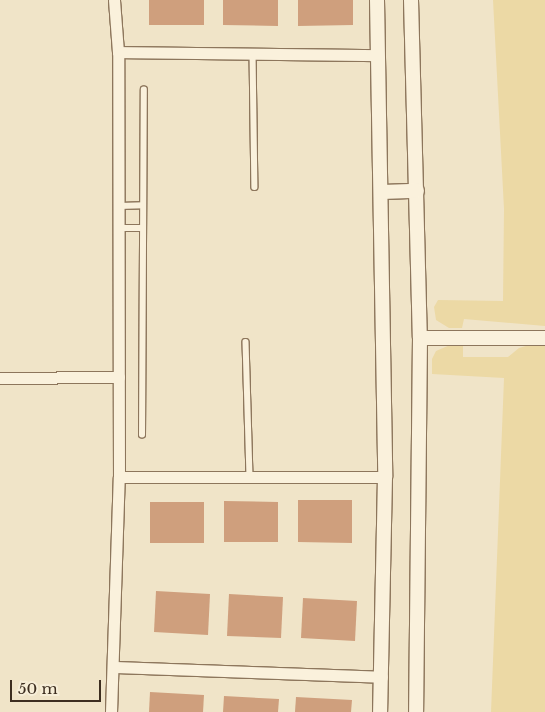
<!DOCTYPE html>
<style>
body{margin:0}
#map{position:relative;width:545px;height:712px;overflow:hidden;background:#f0e4c8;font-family:"Libre Baskerville",serif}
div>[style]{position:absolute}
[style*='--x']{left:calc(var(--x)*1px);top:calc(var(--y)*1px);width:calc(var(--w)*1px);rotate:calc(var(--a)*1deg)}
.sand>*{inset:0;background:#ecd9a5}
.building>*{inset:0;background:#cf9f7d}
.roads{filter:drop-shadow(1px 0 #8d765c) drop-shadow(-1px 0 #8d765c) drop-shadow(0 1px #8d765c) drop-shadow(0 -1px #8d765c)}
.service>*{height:5.5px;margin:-2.75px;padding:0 2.75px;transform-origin:2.75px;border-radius:2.75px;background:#faf1dc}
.minor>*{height:11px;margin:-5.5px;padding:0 5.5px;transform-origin:5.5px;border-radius:5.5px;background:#faf1dc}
.tertiary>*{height:14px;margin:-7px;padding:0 7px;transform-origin:7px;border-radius:7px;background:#faf1dc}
span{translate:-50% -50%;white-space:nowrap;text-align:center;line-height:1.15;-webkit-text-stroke:5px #f7eed8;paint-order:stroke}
.scale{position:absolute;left:10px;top:680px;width:91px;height:22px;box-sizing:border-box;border:2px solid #3d2e20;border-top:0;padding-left:6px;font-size:15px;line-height:18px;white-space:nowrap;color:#3d2e20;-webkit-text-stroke:4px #f7eed8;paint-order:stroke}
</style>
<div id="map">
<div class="sand">
<div style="clip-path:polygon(493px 0,545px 0,545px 326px,464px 319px,462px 328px,449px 328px,436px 320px,434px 307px,438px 300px,503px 301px,504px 209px)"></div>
<div style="clip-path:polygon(536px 343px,545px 343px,545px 712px,491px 712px,504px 378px,432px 374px,432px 359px,436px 351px,450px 345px,463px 346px,463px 357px,508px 357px,519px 348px)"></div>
</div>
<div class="building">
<div style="clip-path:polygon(149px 0,204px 0,204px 25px,149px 25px)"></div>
<div style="clip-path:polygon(223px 0,278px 0,278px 26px,223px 25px)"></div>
<div style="clip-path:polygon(298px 0,353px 0,353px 25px,298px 26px)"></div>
<div style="clip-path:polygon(298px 500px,352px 500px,352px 543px,298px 542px)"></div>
<div style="clip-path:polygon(224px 501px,278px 502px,278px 542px,224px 542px)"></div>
<div style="clip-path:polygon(150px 502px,204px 502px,204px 543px,150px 543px)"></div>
<div style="clip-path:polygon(156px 591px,210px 594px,208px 635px,154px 632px)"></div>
<div style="clip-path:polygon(229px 594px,283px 597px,281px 638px,227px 636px)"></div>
<div style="clip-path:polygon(303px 598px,357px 601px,355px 641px,301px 638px)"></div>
<div style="clip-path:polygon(150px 692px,204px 695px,203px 712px,149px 712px)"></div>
<div style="clip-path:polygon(224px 696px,279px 699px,278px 712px,223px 712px)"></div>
<div style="clip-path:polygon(296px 697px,352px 700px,351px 712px,295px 712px)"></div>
</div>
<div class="roads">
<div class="service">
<div style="--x:253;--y:52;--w:135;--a:89.2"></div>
<div style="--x:119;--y:206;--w:24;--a:-2"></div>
<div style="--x:119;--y:228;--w:24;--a:0"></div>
<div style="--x:246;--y:342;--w:133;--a:88.3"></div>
<div style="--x:142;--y:435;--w:345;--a:-89.7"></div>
</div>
<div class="minor">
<div style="--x:118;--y:52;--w:260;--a:0.7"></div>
<div style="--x:0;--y:378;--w:119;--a:-0.5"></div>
<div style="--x:119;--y:477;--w:266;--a:0"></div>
<div style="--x:114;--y:667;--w:268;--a:2.1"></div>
<div style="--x:111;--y:712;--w:235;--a:-88.1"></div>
<div style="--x:119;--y:477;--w:425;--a:-90.1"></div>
<div style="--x:118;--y:52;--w:52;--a:-94.4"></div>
</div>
<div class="tertiary">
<div style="--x:377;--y:0;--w:477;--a:89"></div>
<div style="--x:385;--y:477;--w:235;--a:91.2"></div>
<div style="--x:411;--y:0;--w:338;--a:88.5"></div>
<div style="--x:420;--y:338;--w:374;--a:90.6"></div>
<div style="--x:382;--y:192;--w:35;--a:-2"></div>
<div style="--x:420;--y:338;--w:125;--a:0"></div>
</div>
</div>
<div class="scale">50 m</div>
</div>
